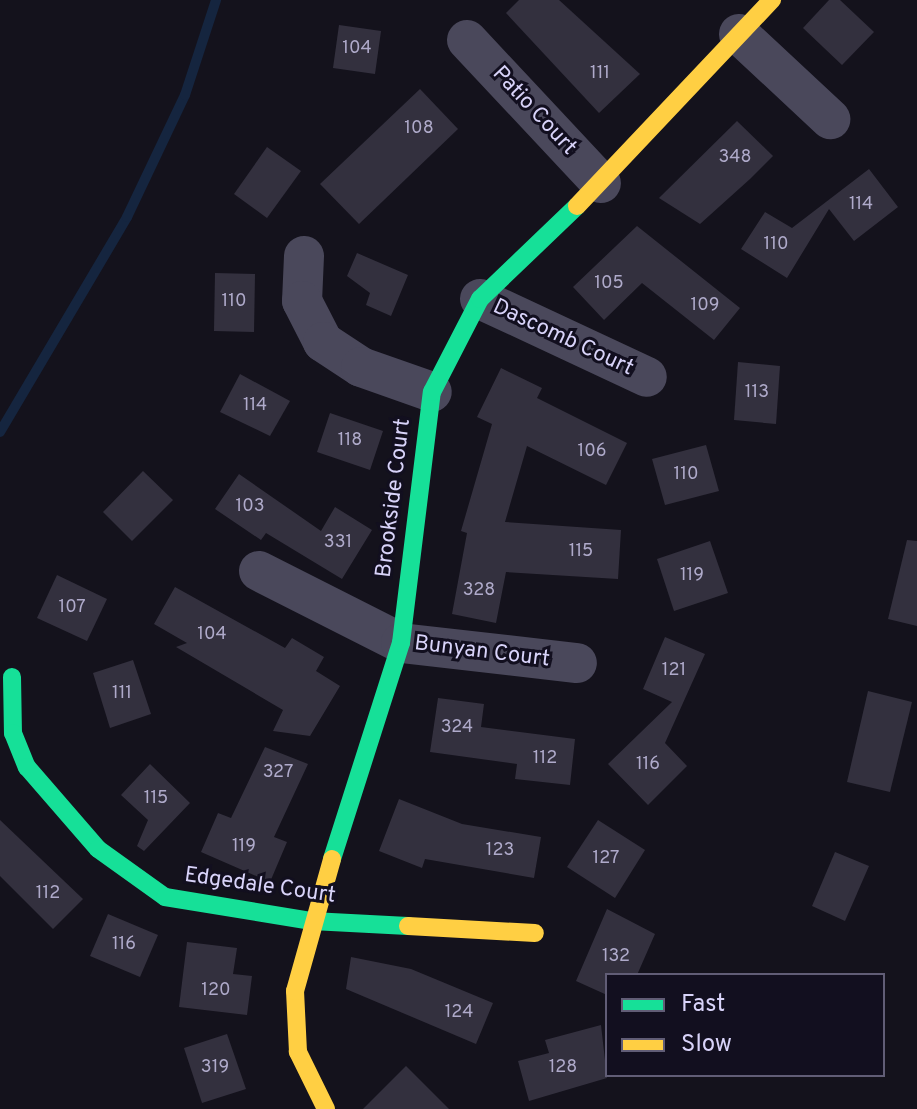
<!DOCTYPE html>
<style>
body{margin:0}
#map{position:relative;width:917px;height:1109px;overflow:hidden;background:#14121c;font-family:Overpass,sans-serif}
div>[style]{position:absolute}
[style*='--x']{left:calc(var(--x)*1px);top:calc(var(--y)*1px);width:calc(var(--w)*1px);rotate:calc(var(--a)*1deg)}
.stream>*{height:10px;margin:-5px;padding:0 5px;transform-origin:5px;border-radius:5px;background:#15253f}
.building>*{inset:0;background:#33303e}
.street>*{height:40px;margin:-20px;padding:0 20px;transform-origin:20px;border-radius:20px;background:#4a485b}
.fast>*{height:18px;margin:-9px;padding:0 9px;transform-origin:9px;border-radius:9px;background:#16e098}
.slow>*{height:18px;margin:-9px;padding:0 9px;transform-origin:9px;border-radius:9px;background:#ffcf43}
span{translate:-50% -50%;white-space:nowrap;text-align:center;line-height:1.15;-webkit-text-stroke:6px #120f1f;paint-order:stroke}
.number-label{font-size:18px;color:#afaaca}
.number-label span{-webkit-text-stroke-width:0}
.street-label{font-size:22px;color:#d8d3f9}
.legend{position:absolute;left:605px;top:973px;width:280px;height:104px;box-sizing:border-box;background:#120f1f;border:2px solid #615d76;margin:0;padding:10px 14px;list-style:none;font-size:24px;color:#d8d3f9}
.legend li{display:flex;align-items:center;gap:16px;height:40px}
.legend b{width:40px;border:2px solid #615d76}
</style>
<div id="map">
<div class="stream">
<div style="--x:0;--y:432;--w:250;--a:-59.4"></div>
<div style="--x:127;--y:217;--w:135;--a:-64.6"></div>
<div style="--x:185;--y:95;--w:100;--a:-71.9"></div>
</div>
<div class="building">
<div style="clip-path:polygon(519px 0,559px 0,640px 74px,599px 113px,506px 13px)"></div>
<div style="clip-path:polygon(829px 0,840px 0,874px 32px,842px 65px,803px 28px)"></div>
<div style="clip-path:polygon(339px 25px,381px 31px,375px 74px,333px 68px)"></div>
<div style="clip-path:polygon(420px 89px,458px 129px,359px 224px,320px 184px)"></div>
<div style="clip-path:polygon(737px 121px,773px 156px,750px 179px,700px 224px,659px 198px)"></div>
<div style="clip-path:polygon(267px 147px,301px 171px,267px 218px,234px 194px)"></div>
<div style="clip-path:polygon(869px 169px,898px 207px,854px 241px,829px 209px,787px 278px,741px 249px,765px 212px,792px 228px)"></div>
<div style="clip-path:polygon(637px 226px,740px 308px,714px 340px,642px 283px,604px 320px,573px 287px)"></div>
<div style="clip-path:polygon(357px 253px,408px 275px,391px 316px,366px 305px,370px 293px,347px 276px)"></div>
<div style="clip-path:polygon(215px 273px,255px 274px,254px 332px,214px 331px)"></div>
<div style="clip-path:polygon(738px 362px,780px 366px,776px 424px,734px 420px)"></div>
<div style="clip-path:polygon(501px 368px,542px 388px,537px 398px,627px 443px,606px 485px,527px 446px,505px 522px,621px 530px,618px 579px,506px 572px,496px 623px,452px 614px,467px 533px,461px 531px,492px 424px,477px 417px)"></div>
<div style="clip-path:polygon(240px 374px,290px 401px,270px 436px,220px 412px)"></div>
<div style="clip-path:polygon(330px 413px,383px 431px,370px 470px,317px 452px)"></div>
<div style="clip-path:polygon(706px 445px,719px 491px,665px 505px,652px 459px)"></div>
<div style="clip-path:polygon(143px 471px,173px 500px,132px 541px,103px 512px)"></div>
<div style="clip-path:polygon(239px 474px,321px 531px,335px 507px,372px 530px,342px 579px,266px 533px,261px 540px,215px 509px)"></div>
<div style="clip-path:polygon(907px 540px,917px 541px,917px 626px,888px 619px)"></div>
<div style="clip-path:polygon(710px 541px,728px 593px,674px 611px,657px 559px)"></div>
<div style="clip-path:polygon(57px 575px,107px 599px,87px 641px,37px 618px)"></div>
<div style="clip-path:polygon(175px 587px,285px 648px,292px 638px,324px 657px,316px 671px,340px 686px,310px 736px,273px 731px,283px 710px,176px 647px,187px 643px,154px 624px)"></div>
<div style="clip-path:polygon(665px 637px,705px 654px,665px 743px,687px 766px,648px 805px,608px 764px,672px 702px,643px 689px)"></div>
<div style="clip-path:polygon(133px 660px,151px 714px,110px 728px,93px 673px)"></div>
<div style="clip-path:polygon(868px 691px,912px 702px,890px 792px,847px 782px)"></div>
<div style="clip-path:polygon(438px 698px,484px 704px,481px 727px,575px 739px,570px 785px,515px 779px,517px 764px,430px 752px)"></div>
<div style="clip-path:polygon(265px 747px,308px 764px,274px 837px,287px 842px,270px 882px,201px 852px,218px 813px,231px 818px)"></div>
<div style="clip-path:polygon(150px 764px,190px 803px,144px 851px,137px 846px,148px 820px,121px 795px)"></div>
<div style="clip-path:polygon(399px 799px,462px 824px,541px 837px,534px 878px,425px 859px,422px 868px,379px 851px)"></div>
<div style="clip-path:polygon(0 820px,83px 899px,53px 929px,0 876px)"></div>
<div style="clip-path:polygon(598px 820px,645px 850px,615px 898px,567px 867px)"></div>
<div style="clip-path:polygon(835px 852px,869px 866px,845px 921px,812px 906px)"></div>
<div style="clip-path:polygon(607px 909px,655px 934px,637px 975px,607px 975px,607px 995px,576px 981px)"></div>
<div style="clip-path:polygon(108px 914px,158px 935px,140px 977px,90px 956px)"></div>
<div style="clip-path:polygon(187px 942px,237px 948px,233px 974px,252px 976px,247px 1015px,179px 1007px)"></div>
<div style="clip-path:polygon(351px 957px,411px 969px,493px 1003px,476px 1044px,346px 989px)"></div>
<div style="clip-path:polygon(601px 1025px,607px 1078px,529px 1101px,518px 1061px,549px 1053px,545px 1040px)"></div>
<div style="clip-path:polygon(227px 1034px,246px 1089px,202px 1103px,184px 1048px)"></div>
<div style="clip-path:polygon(406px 1066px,449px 1109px,363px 1109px)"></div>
</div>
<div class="street">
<div style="--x:739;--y:34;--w:125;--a:43"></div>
<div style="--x:467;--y:40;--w:196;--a:46.9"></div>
<div style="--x:304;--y:256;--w:45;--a:92.5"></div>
<div style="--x:302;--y:301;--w:46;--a:62.9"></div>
<div style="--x:323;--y:342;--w:45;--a:33.3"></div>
<div style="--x:361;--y:367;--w:75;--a:19.4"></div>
<div style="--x:480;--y:299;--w:184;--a:25"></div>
<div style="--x:259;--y:571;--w:159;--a:26.9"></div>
<div style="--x:401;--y:643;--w:177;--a:6.5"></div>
</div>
<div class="fast">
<div style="--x:12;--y:677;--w:56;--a:89"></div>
<div style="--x:13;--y:733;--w:37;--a:68"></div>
<div style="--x:27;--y:767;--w:108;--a:49.1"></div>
<div style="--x:98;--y:849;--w:82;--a:35.6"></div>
<div style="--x:165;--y:897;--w:149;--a:9.3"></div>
<div style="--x:312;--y:921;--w:96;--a:3"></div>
<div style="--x:332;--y:859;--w:227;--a:-72.3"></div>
<div style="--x:401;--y:643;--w:253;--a:-83"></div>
<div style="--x:432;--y:392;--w:105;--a:-62.7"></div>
<div style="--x:480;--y:299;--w:134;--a:-43.8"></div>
</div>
<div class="slow">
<div style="--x:577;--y:206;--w:284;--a:-46.6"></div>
<div style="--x:408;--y:926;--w:127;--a:3.2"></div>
<div style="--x:326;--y:1109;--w:64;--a:-116.2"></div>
<div style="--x:298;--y:1052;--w:61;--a:-92.8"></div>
<div style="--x:295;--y:991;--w:137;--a:-74.3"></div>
</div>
<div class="number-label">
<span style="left:357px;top:49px">104</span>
<span style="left:600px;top:74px">111</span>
<span style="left:419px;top:129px">108</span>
<span style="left:735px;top:158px">348</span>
<span style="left:861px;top:205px">114</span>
<span style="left:776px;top:245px">110</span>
<span style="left:609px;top:284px">105</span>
<span style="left:234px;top:302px">110</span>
<span style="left:705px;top:306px">109</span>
<span style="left:757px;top:393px">113</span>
<span style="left:255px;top:406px">114</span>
<span style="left:350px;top:441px">118</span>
<span style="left:592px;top:452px">106</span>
<span style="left:686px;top:475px">110</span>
<span style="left:250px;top:507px">103</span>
<span style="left:338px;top:543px">331</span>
<span style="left:581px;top:552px">115</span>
<span style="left:692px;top:576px">119</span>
<span style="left:479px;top:591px">328</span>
<span style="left:72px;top:608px">107</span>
<span style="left:212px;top:635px">104</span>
<span style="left:674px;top:671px">121</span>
<span style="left:122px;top:694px">111</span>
<span style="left:457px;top:728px">324</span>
<span style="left:545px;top:759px">112</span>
<span style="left:648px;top:765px">116</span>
<span style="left:278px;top:773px">327</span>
<span style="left:156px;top:799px">115</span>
<span style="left:244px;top:847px">119</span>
<span style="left:500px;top:851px">123</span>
<span style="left:606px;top:859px">127</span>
<span style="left:48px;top:894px">112</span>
<span style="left:124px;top:945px">116</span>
<span style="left:616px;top:957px">132</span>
<span style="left:216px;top:991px">120</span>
<span style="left:459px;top:1013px">124</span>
<span style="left:215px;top:1068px">319</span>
<span style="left:563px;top:1068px">128</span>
</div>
<div class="street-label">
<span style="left:534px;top:111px;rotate:47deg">Patio Court</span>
<span style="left:563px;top:338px;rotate:25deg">Dascomb Court</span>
<span style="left:394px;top:498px;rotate:-83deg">Brookside Court</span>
<span style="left:482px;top:652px;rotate:7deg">Bunyan Court</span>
<span style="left:260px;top:886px;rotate:8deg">Edgedale Court</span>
</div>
<ul class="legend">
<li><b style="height:10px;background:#16e098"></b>Fast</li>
<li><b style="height:10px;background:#ffcf43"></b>Slow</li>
</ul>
</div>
